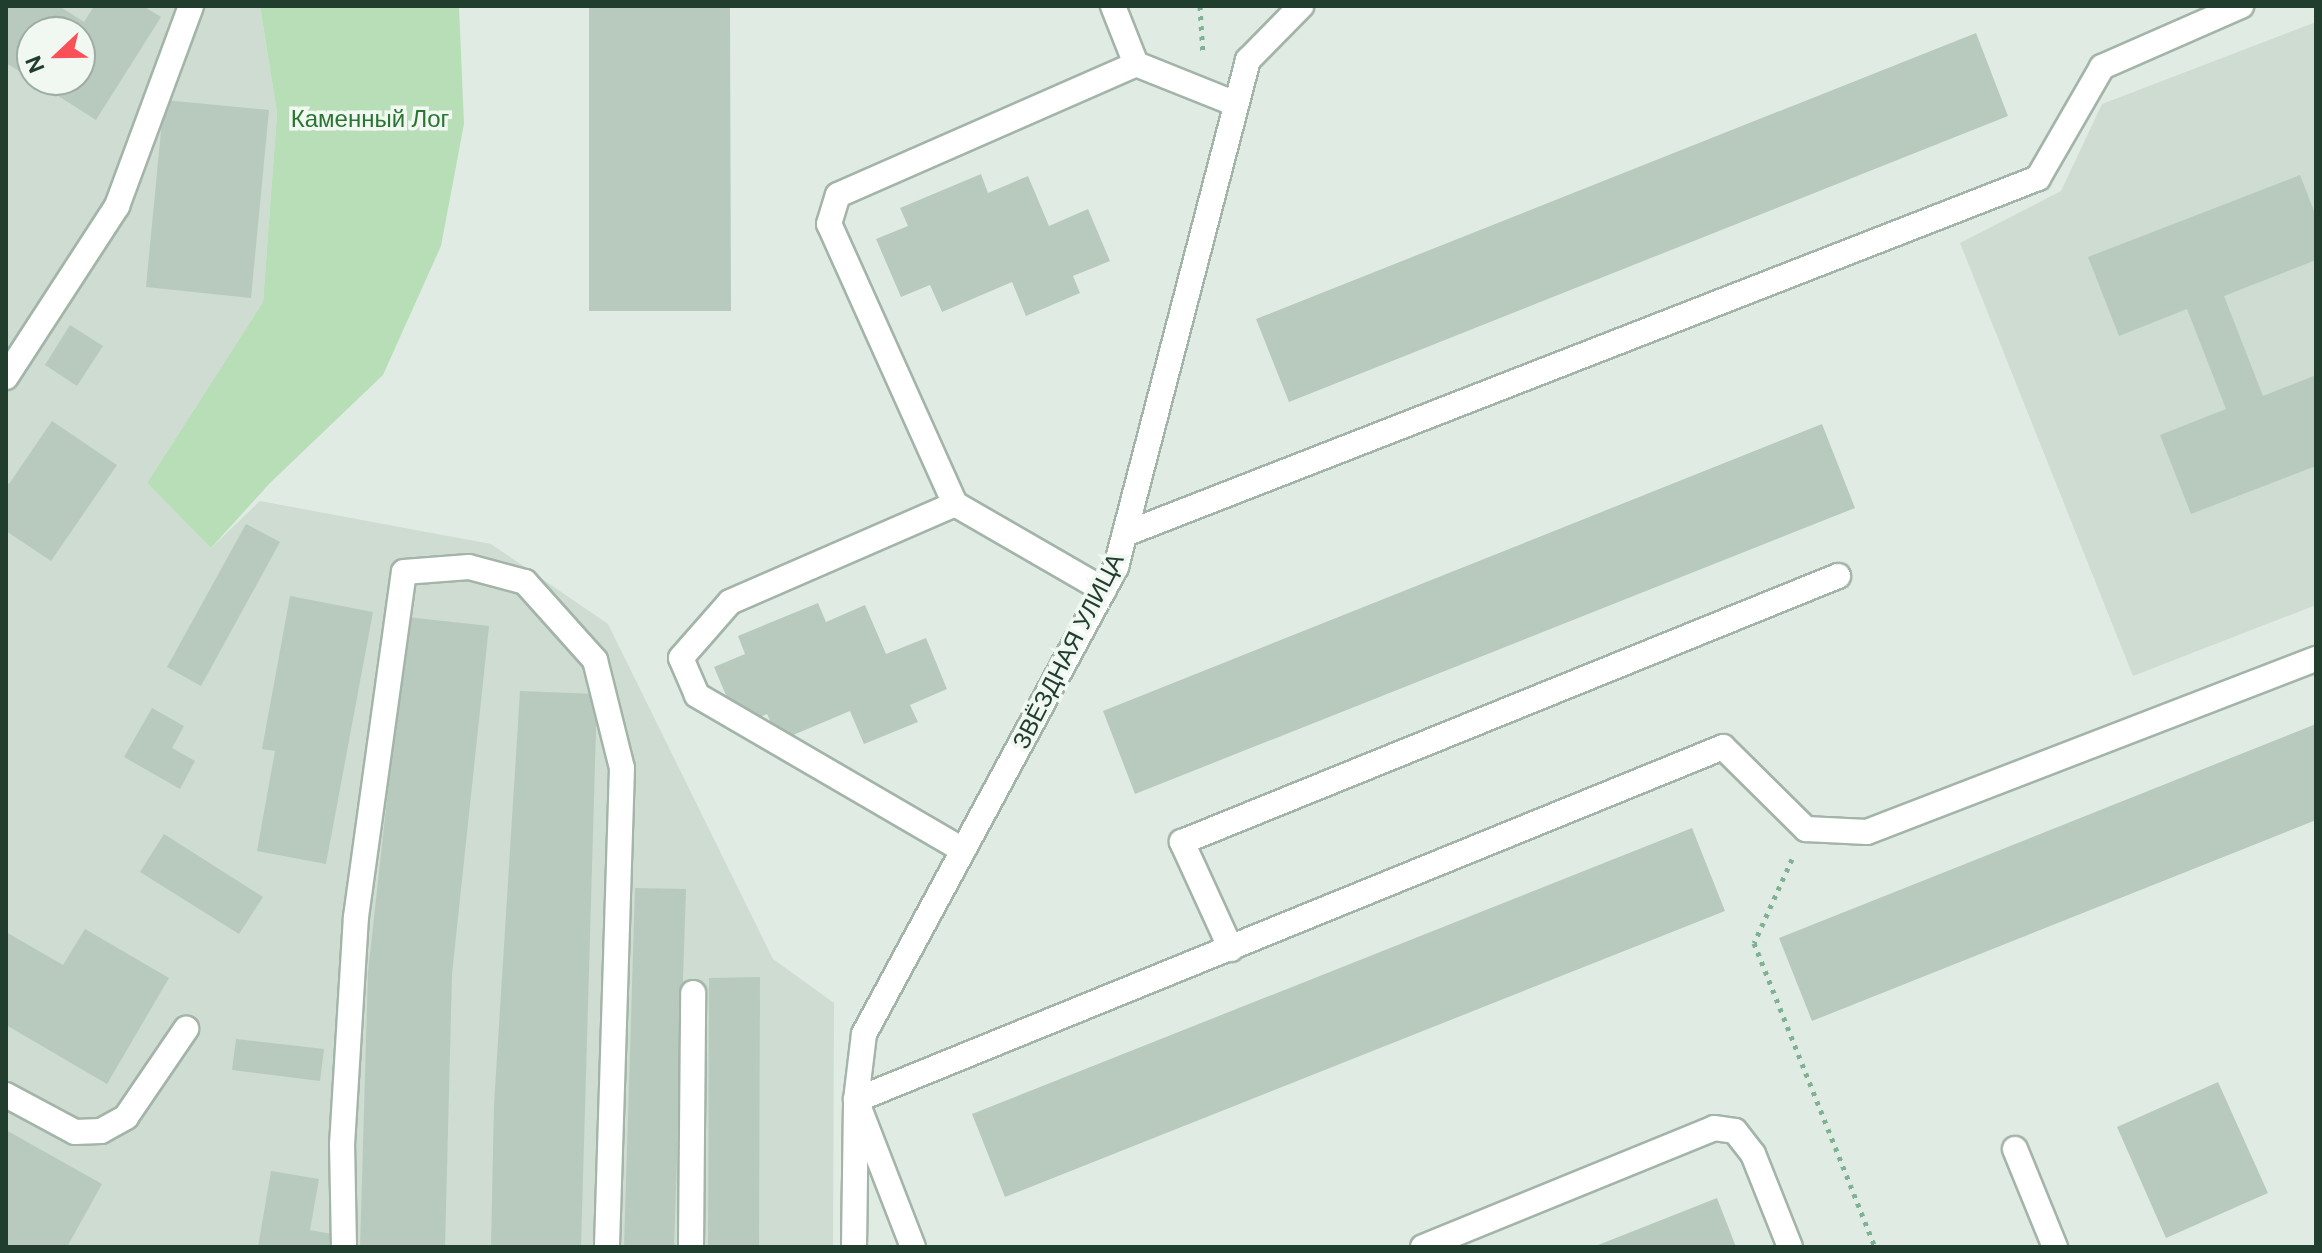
<!DOCTYPE html>
<meta charset="utf-8">
<style>
body{margin:0}
#map{position:relative;width:2322px;height:1253px;overflow:hidden;background:#e0ece3;font-family:"DM Sans",sans-serif}
div>[style]{position:absolute}
[style*='--x']{left:calc(var(--x)*1px);top:calc(var(--y)*1px);width:calc(var(--w)*1px);rotate:calc(var(--a)*1deg)}
.built>*{inset:0;background:#cedcd2}
.green>*{inset:0;background:#b8deb8}
.building>*{inset:0;background:#b8cabe}
.path>*{height:5px;margin-top:-2.5px;transform-origin:0;background:repeating-linear-gradient(90deg,#7fb193 0 4px,transparent 0 10px)}
.roads{filter:drop-shadow(2px 0 #a3b4a9) drop-shadow(-2px 0 #a3b4a9) drop-shadow(0 2px #a3b4a9) drop-shadow(0 -2px #a3b4a9)}
.minor>*{height:24px;margin:-12px;padding:0 12px;transform-origin:12px;border-radius:12px;background:#fff}
span{translate:-50% -50%;white-space:nowrap;text-align:center;line-height:1.15;-webkit-text-stroke:7px #f1f8f2;paint-order:stroke}
.park-label{font-size:24px;color:#287630}
.street-label{font-size:24px;color:#203d2d}
.frame{position:absolute;inset:0;border:8px solid #203d2d;pointer-events:none}
.north{position:absolute;left:16px;top:16px;width:80px;height:80px;box-sizing:border-box;background:#f1f8f2;border:2px solid #9dada3;border-radius:50%;rotate:248deg;font-size:22px;font-weight:700;line-height:32px;text-align:center;color:#203d2d}
.north::after{content:'';display:block;margin:auto;width:28px;height:36px;background:#f95157;clip-path:polygon(50% 0,100% 100%,50% 72%,0 100%)}
</style>
<div id="map">
<div class="built">
<div style="clip-path:polygon(evenodd,6px 6px,260px 6px,277px 113px,263px 302px,147px 483px,211px 548px,260px 501px,491px 544px,608px 624px,773px 959px,834px 1003px,833px 1247px,6px 1247px,6px 6px,32px 32px,80px 32px,80px 80px,32px 80px,32px 32px)"></div>
<div style="clip-path:polygon(2316px 22px,2316px 605px,2133px 676px,1960px 243px,2061px 191px,2102px 104px)"></div>
</div>
<div class="green">
<div style="clip-path:polygon(260px 6px,459px 6px,464px 124px,441px 246px,383px 375px,270px 483px,211px 548px,147px 483px,263px 302px,277px 113px)"></div>
</div>
<div class="building">
<div style="clip-path:polygon(6px 6px,59px 6px,84px 22px,94px 6px,143px 6px,161px 17px,96px 120px,33px 80px,80px 80px,80px 32px,32px 32px,32px 79px,6px 63px)"></div>
<div style="clip-path:polygon(589px 6px,730px 6px,731px 311px,589px 311px)"></div>
<div style="clip-path:polygon(1976px 33px,2008px 116px,1289px 402px,1256px 319px)"></div>
<div style="clip-path:polygon(164px 100px,269px 110px,251px 298px,146px 287px)"></div>
<div style="clip-path:polygon(981px 174px,988px 193px,1028px 176px,1049px 226px,1088px 209px,1110px 261px,1073px 276px,1080px 293px,1026px 316px,1012px 282px,942px 312px,930px 285px,901px 297px,876px 239px,908px 226px,900px 208px)"></div>
<div style="clip-path:polygon(2300px 175px,2316px 216px,2316px 260px,2224px 296px,2263px 396px,2316px 375px,2316px 466px,2191px 514px,2160px 435px,2226px 409px,2187px 309px,2119px 336px,2088px 257px)"></div>
<div style="clip-path:polygon(70px 325px,103px 346px,77px 386px,45px 365px)"></div>
<div style="clip-path:polygon(52px 421px,117px 465px,51px 561px,6px 531px,6px 482px,9px 484px)"></div>
<div style="clip-path:polygon(1822px 424px,1855px 508px,1135px 794px,1103px 711px)"></div>
<div style="clip-path:polygon(246px 524px,280px 542px,201px 686px,167px 667px)"></div>
<div style="clip-path:polygon(290px 596px,373px 612px,326px 864px,257px 851px,275px 751px,262px 749px)"></div>
<div style="clip-path:polygon(818px 603px,826px 622px,865px 605px,886px 654px,926px 638px,947px 689px,910px 705px,918px 722px,864px 744px,850px 711px,779px 741px,767px 714px,739px 726px,714px 667px,745px 654px,738px 636px)"></div>
<div style="clip-path:polygon(407px 617px,489px 626px,452px 974px,445px 1247px,360px 1247px,368px 972px)"></div>
<div style="clip-path:polygon(520px 691px,597px 694px,581px 1247px,491px 1247px,494px 1105px)"></div>
<div style="clip-path:polygon(152px 708px,184px 726px,172px 748px,195px 761px,180px 789px,124px 757px)"></div>
<div style="clip-path:polygon(2316px 724px,2316px 820px,1812px 1021px,1779px 938px)"></div>
<div style="clip-path:polygon(1692px 828px,1725px 911px,1005px 1197px,972px 1114px)"></div>
<div style="clip-path:polygon(164px 834px,263px 897px,239px 934px,140px 872px)"></div>
<div style="clip-path:polygon(635px 888px,686px 889px,674px 1247px,624px 1247px)"></div>
<div style="clip-path:polygon(85px 929px,169px 978px,107px 1084px,6px 1025px,6px 932px,63px 965px)"></div>
<div style="clip-path:polygon(760px 977px,759px 1247px,708px 1247px,709px 978px)"></div>
<div style="clip-path:polygon(236px 1039px,324px 1049px,320px 1081px,232px 1070px)"></div>
<div style="clip-path:polygon(2218px 1082px,2268px 1193px,2166px 1238px,2117px 1127px)"></div>
<div style="clip-path:polygon(6px 1130px,102px 1184px,67px 1247px,6px 1247px)"></div>
<div style="clip-path:polygon(271px 1171px,319px 1179px,310px 1230px,332px 1234px,330px 1247px,258px 1247px)"></div>
<div style="clip-path:polygon(1717px 1198px,1736px 1247px,1593px 1247px)"></div>
</div>
<div class="path">
<div style="--x:1200;--y:6;--w:49;--a:86.5"></div>
<div style="--x:1792;--y:859;--w:92;--a:114.3"></div>
<div style="--x:1754;--y:943;--w:327;--a:68.3"></div>
</div>
<div class="roads">
<div class="minor">
<div style="--x:1113;--y:6;--w:62;--a:68.4"></div>
<div style="--x:6;--y:377;--w:204;--a:-57"></div>
<div style="--x:117;--y:206;--w:213;--a:-69.7"></div>
<div style="--x:955;--y:504;--w:307;--a:-114.2"></div>
<div style="--x:829;--y:224;--w:30;--a:-73"></div>
<div style="--x:838;--y:195;--w:326;--a:-23.7"></div>
<div style="--x:1136;--y:64;--w:108;--a:21.8"></div>
<div style="--x:1125;--y:534;--w:980;--a:-21.3"></div>
<div style="--x:2038;--y:178;--w:128;--a:-60"></div>
<div style="--x:2102;--y:67;--w:152;--a:-23.7"></div>
<div style="--x:963;--y:850;--w:308;--a:-149.8"></div>
<div style="--x:697;--y:695;--w:40;--a:-113.4"></div>
<div style="--x:681;--y:658;--w:74;--a:-48.8"></div>
<div style="--x:730;--y:602;--w:245;--a:-23.5"></div>
<div style="--x:955;--y:504;--w:172;--a:30"></div>
<div style="--x:1231;--y:949;--w:118;--a:-114.6"></div>
<div style="--x:1182;--y:842;--w:708;--a:-22.07"></div>
<div style="--x:6;--y:1095;--w:78;--a:28.2"></div>
<div style="--x:75;--y:1132;--w:26;--a:-2"></div>
<div style="--x:101;--y:1131;--w:29;--a:-29"></div>
<div style="--x:126;--y:1117;--w:107;--a:-55.7"></div>
<div style="--x:2015;--y:1149;--w:106;--a:67.8"></div>
<div style="--x:344;--y:1247;--w:102;--a:-91.1"></div>
<div style="--x:342;--y:1145;--w:228;--a:-86.5"></div>
<div style="--x:356;--y:917;--w:348;--a:-82.1"></div>
<div style="--x:404;--y:572;--w:65;--a:-4.4"></div>
<div style="--x:469;--y:567;--w:58;--a:15"></div>
<div style="--x:525;--y:582;--w:105;--a:48.1"></div>
<div style="--x:595;--y:660;--w:111;--a:76"></div>
<div style="--x:622;--y:768;--w:479;--a:91.8"></div>
<div style="--x:691;--y:1247;--w:254;--a:-89.5"></div>
<div style="--x:854;--y:1247;--w:147;--a:-89.2"></div>
<div style="--x:856;--y:1100;--w:66;--a:-83.1"></div>
<div style="--x:864;--y:1034;--w:531;--a:-61.65"></div>
<div style="--x:1116;--y:567;--w:524;--a:-75.41"></div>
<div style="--x:1248;--y:60;--w:76;--a:-45.5"></div>
<div style="--x:913;--y:1247;--w:158;--a:-111.2"></div>
<div style="--x:856;--y:1100;--w:936;--a:-22.15"></div>
<div style="--x:1723;--y:747;--w:117;--a:44.7"></div>
<div style="--x:1806;--y:829;--w:61;--a:2.8"></div>
<div style="--x:1867;--y:832;--w:481;--a:-21.1"></div>
<div style="--x:1423;--y:1247;--w:314;--a:-22.2"></div>
<div style="--x:1714;--y:1128;--w:21;--a:8"></div>
<div style="--x:1735;--y:1131;--w:29;--a:52"></div>
<div style="--x:1753;--y:1154;--w:100;--a:68.3"></div>
</div>
</div>
<div class="park-label">
<span style="left:370px;top:119px">Каменный Лог</span>
</div>
<div class="street-label">
<span style="left:1068px;top:651px;rotate:-63deg">ЗВЁЗДНАЯ УЛИЦА</span>
</div>
<div class="frame"></div>
<div class="north">N</div>
</div>
